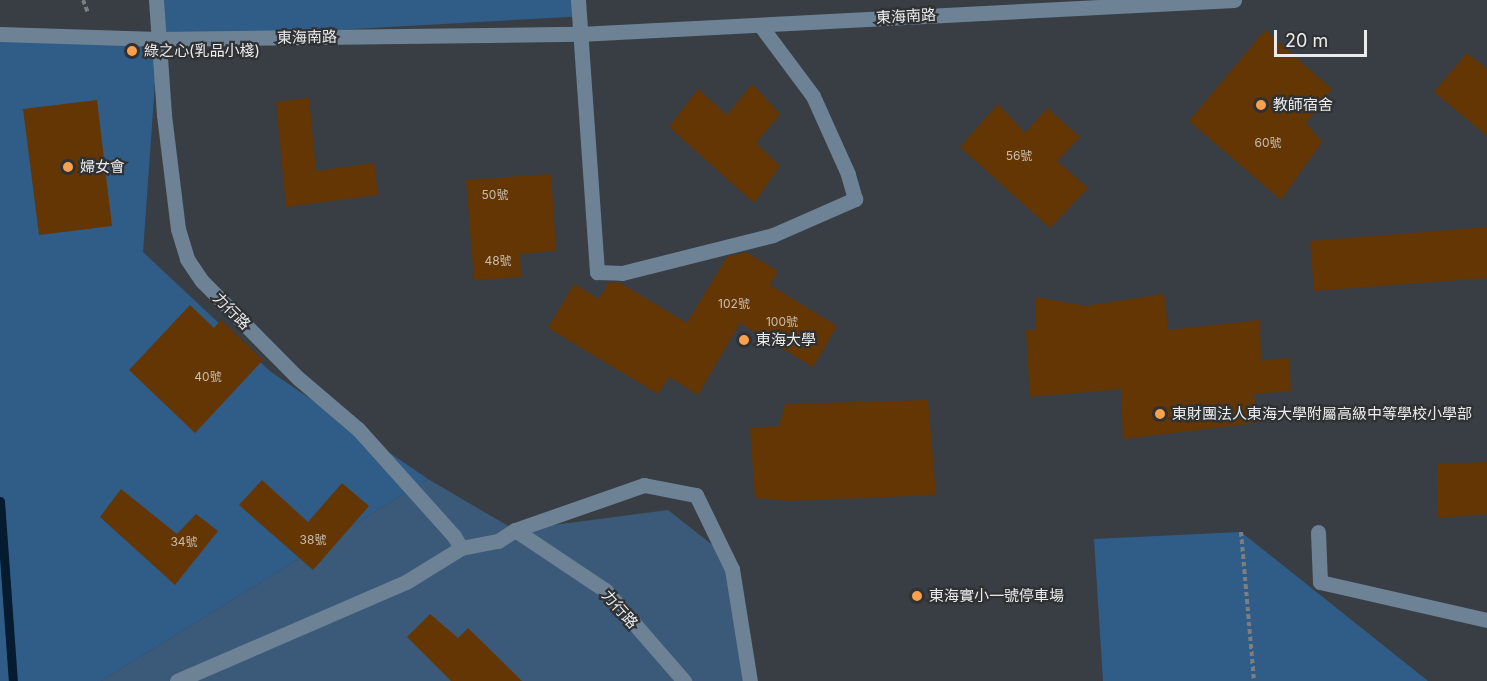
<!DOCTYPE html>
<meta charset="utf-8">
<style>
body{margin:0}
#map{position:relative;width:1487px;height:681px;overflow:hidden;background:#2f3133;font-family:Inter,"Noto Sans TC",sans-serif}
div>[style]{position:absolute}
[style*='--x']{left:calc(var(--x)*1px);top:calc(var(--y)*1px);width:calc(var(--w)*1px);rotate:calc(var(--a)*1deg)}
.built>*{inset:0;background:#383e44}
.green>*{inset:0;background:#3b5a7a}
.forest>*{inset:0;background:#305d88}
.stream>*{height:9px;margin:-4.5px;padding:0 4.5px;transform-origin:4.5px;border-radius:4.5px;background:#041b30}
.building>*{inset:0;background:#633603}
.path>*{height:4px;margin-top:-2px;transform-origin:0;background:repeating-linear-gradient(90deg,#7c7e7f 0 4.5px,transparent 0 7.5px)}
.minor>*{height:15px;margin:-7.5px;padding:0 7.5px;transform-origin:7.5px;border-radius:7.5px;background:#6e8296}
.dots>*{width:16px;height:16px;translate:-50% -50%;box-sizing:border-box;border:3px solid #2f3133;border-radius:50%}
span{translate:-50% -50%;white-space:nowrap;text-align:center;line-height:1.15;-webkit-text-stroke:4.5px #2f3133;paint-order:stroke}
.number-label{font-size:12px;color:#c8beb2}
.number-label span{-webkit-text-stroke-width:0}
.street-label{font-size:15px;color:#eaebec}
.poi-label{font-size:15px;color:#eaebec}
.left{translate:0 -50%;text-align:left}
.scale{position:absolute;left:1274px;top:30px;width:93px;height:27px;box-sizing:border-box;border:3px solid #eaebec;border-top:0;padding-left:8px;font-size:18px;line-height:21px;white-space:nowrap;color:#eaebec;-webkit-text-stroke:4px #2f3133;paint-order:stroke}
</style>
<div id="map">
<div class="built">
<div style="clip-path:polygon(0 0,1487px 0,1487px 681px,0 681px)"></div>
</div>
<div class="green">
<div style="clip-path:polygon(428px 479px,515px 530px,668px 510px,729px 558px,747px 681px,101px 681px)"></div>
</div>
<div class="forest">
<div style="clip-path:polygon(153px 0,585px 0,586px 16px,158px 40px,143px 252px,271px 372px,428px 479px,101px 681px,0 681px,0 34px,158px 39px)"></div>
<div style="clip-path:polygon(1241px 532px,1428px 681px,1103px 681px,1094px 539px)"></div>
</div>
<div class="stream">
<div style="--x:0;--y:501;--w:180;--a:85.9"></div>
</div>
<div class="building">
<div style="clip-path:polygon(1265px 30px,1332px 89px,1306px 123px,1322px 142px,1281px 200px,1189px 121px)"></div>
<div style="clip-path:polygon(1467px 53px,1487px 69px,1487px 136px,1434px 92px)"></div>
<div style="clip-path:polygon(752px 84px,780px 114px,756px 143px,780px 166px,754px 203px,669px 127px,698px 89px,727px 115px)"></div>
<div style="clip-path:polygon(309px 98px,316px 171px,374px 163px,378px 195px,286px 207px,276px 102px)"></div>
<div style="clip-path:polygon(97px 100px,112px 226px,39px 235px,23px 109px)"></div>
<div style="clip-path:polygon(998px 104px,1025px 133px,1047px 108px,1080px 137px,1057px 161px,1088px 188px,1050px 228px,960px 147px)"></div>
<div style="clip-path:polygon(551px 174px,556px 251px,520px 254px,521px 277px,474px 280px,466px 180px)"></div>
<div style="clip-path:polygon(1487px 227px,1487px 278px,1314px 291px,1310px 241px)"></div>
<div style="clip-path:polygon(746px 252px,778px 271px,770px 285px,837px 326px,813px 367px,740px 323px,698px 395px,669px 377px,658px 394px,548px 328px,574px 284px,599px 299px,609px 282px,620px 283px,687px 323px,727px 257px)"></div>
<div style="clip-path:polygon(1164px 294px,1168px 330px,1260px 320px,1261px 361px,1289px 358px,1291px 391px,1254px 394px,1257px 423px,1123px 439px,1121px 389px,1030px 397px,1026px 330px,1036px 330px,1036px 297px,1085px 306px)"></div>
<div style="clip-path:polygon(190px 305px,214px 328px,221px 320px,263px 360px,195px 433px,129px 370px)"></div>
<div style="clip-path:polygon(928px 400px,936px 495px,790px 501px,755px 498px,750px 428px,779px 426px,785px 404px)"></div>
<div style="clip-path:polygon(1487px 462px,1487px 514px,1438px 518px,1437px 464px)"></div>
<div style="clip-path:polygon(262px 480px,308px 522px,342px 483px,369px 506px,313px 570px,239px 505px)"></div>
<div style="clip-path:polygon(121px 489px,177px 534px,196px 514px,218px 531px,175px 585px,100px 517px)"></div>
<div style="clip-path:polygon(430px 614px,458px 638px,468px 628px,522px 681px,451px 681px,407px 637px)"></div>
</div>
<div class="path">
<div style="--x:83;--y:0;--w:14;--a:69"></div>
<div style="--x:1241;--y:532;--w:150;--a:85"></div>
</div>
<div class="minor">
<div style="--x:156;--y:0;--w:115;--a:86"></div>
<div style="--x:164;--y:115;--w:115;--a:83"></div>
<div style="--x:178;--y:229;--w:31;--a:73"></div>
<div style="--x:187;--y:259;--w:27;--a:56"></div>
<div style="--x:202;--y:281;--w:136;--a:45.3"></div>
<div style="--x:298;--y:378;--w:79;--a:40.4"></div>
<div style="--x:358;--y:429;--w:144;--a:48.1"></div>
<div style="--x:454;--y:536;--w:14;--a:60"></div>
<div style="--x:578;--y:0;--w:273;--a:86"></div>
<div style="--x:597;--y:272;--w:25;--a:2"></div>
<div style="--x:622;--y:273;--w:156;--a:-14.1"></div>
<div style="--x:773;--y:235;--w:90;--a:-23.7"></div>
<div style="--x:855;--y:199;--w:26;--a:-106"></div>
<div style="--x:848;--y:174;--w:85;--a:-114.2"></div>
<div style="--x:813;--y:96;--w:89;--a:-126.7"></div>
<div style="--x:0;--y:34;--w:158;--a:1.8"></div>
<div style="--x:158;--y:39;--w:421;--a:-0.7"></div>
<div style="--x:579;--y:34;--w:656;--a:-2.97"></div>
<div style="--x:515;--y:530;--w:108;--a:33.7"></div>
<div style="--x:605;--y:590;--w:121;--a:49"></div>
<div style="--x:1318;--y:532;--w:50;--a:87.7"></div>
<div style="--x:1320;--y:582;--w:171;--a:12.8"></div>
<div style="--x:177;--y:681;--w:249;--a:-23.4"></div>
<div style="--x:406;--y:582;--w:65;--a:-31.7"></div>
<div style="--x:461;--y:548;--w:38;--a:-11"></div>
<div style="--x:498;--y:541;--w:20;--a:-33"></div>
<div style="--x:515;--y:530;--w:137;--a:-19.2"></div>
<div style="--x:644;--y:485;--w:53;--a:10.9"></div>
<div style="--x:696;--y:495;--w:82;--a:64.1"></div>
<div style="--x:732;--y:569;--w:113;--a:80.9"></div>
</div>
<div class="dots">
<div style="left:132px;top:51px;background:#f9a04d"></div>
<div style="left:1261px;top:105px;background:#f9a04d"></div>
<div style="left:68px;top:167px;background:#f9a04d"></div>
<div style="left:744px;top:340px;background:#f9a04d"></div>
<div style="left:1160px;top:414px;background:#f9a04d"></div>
<div style="left:917px;top:596px;background:#f9a04d"></div>
</div>
<div class="number-label">
<span style="left:1268px;top:143px">60號</span>
<span style="left:1019px;top:156px">56號</span>
<span style="left:495px;top:195px">50號</span>
<span style="left:498px;top:261px">48號</span>
<span style="left:734px;top:304px">102號</span>
<span style="left:782px;top:322px">100號</span>
<span style="left:208px;top:377px">40號</span>
<span style="left:313px;top:540px">38號</span>
<span style="left:184px;top:542px">34號</span>
</div>
<div class="street-label">
<span style="left:906px;top:16px;rotate:-3deg">東海南路</span>
<span style="left:307px;top:37px;rotate:-1deg">東海南路</span>
<span style="left:232px;top:311px;rotate:45deg">力行路</span>
<span style="left:620px;top:609px;rotate:48deg">力行路</span>
</div>
<div class="poi-label">
<span class="left" style="left:144px;top:51px">綠之心(乳品小棧)</span>
<span class="left" style="left:1273px;top:105px">教師宿舍</span>
<span class="left" style="left:80px;top:167px">婦女會</span>
<span class="left" style="left:756px;top:340px">東海大學</span>
<span class="left" style="left:1172px;top:414px">東財團法人東海大學附屬高級中等學校小學部</span>
<span class="left" style="left:929px;top:596px">東海實小一號停車場</span>
</div>
<div class="scale">20 m</div>
</div>
